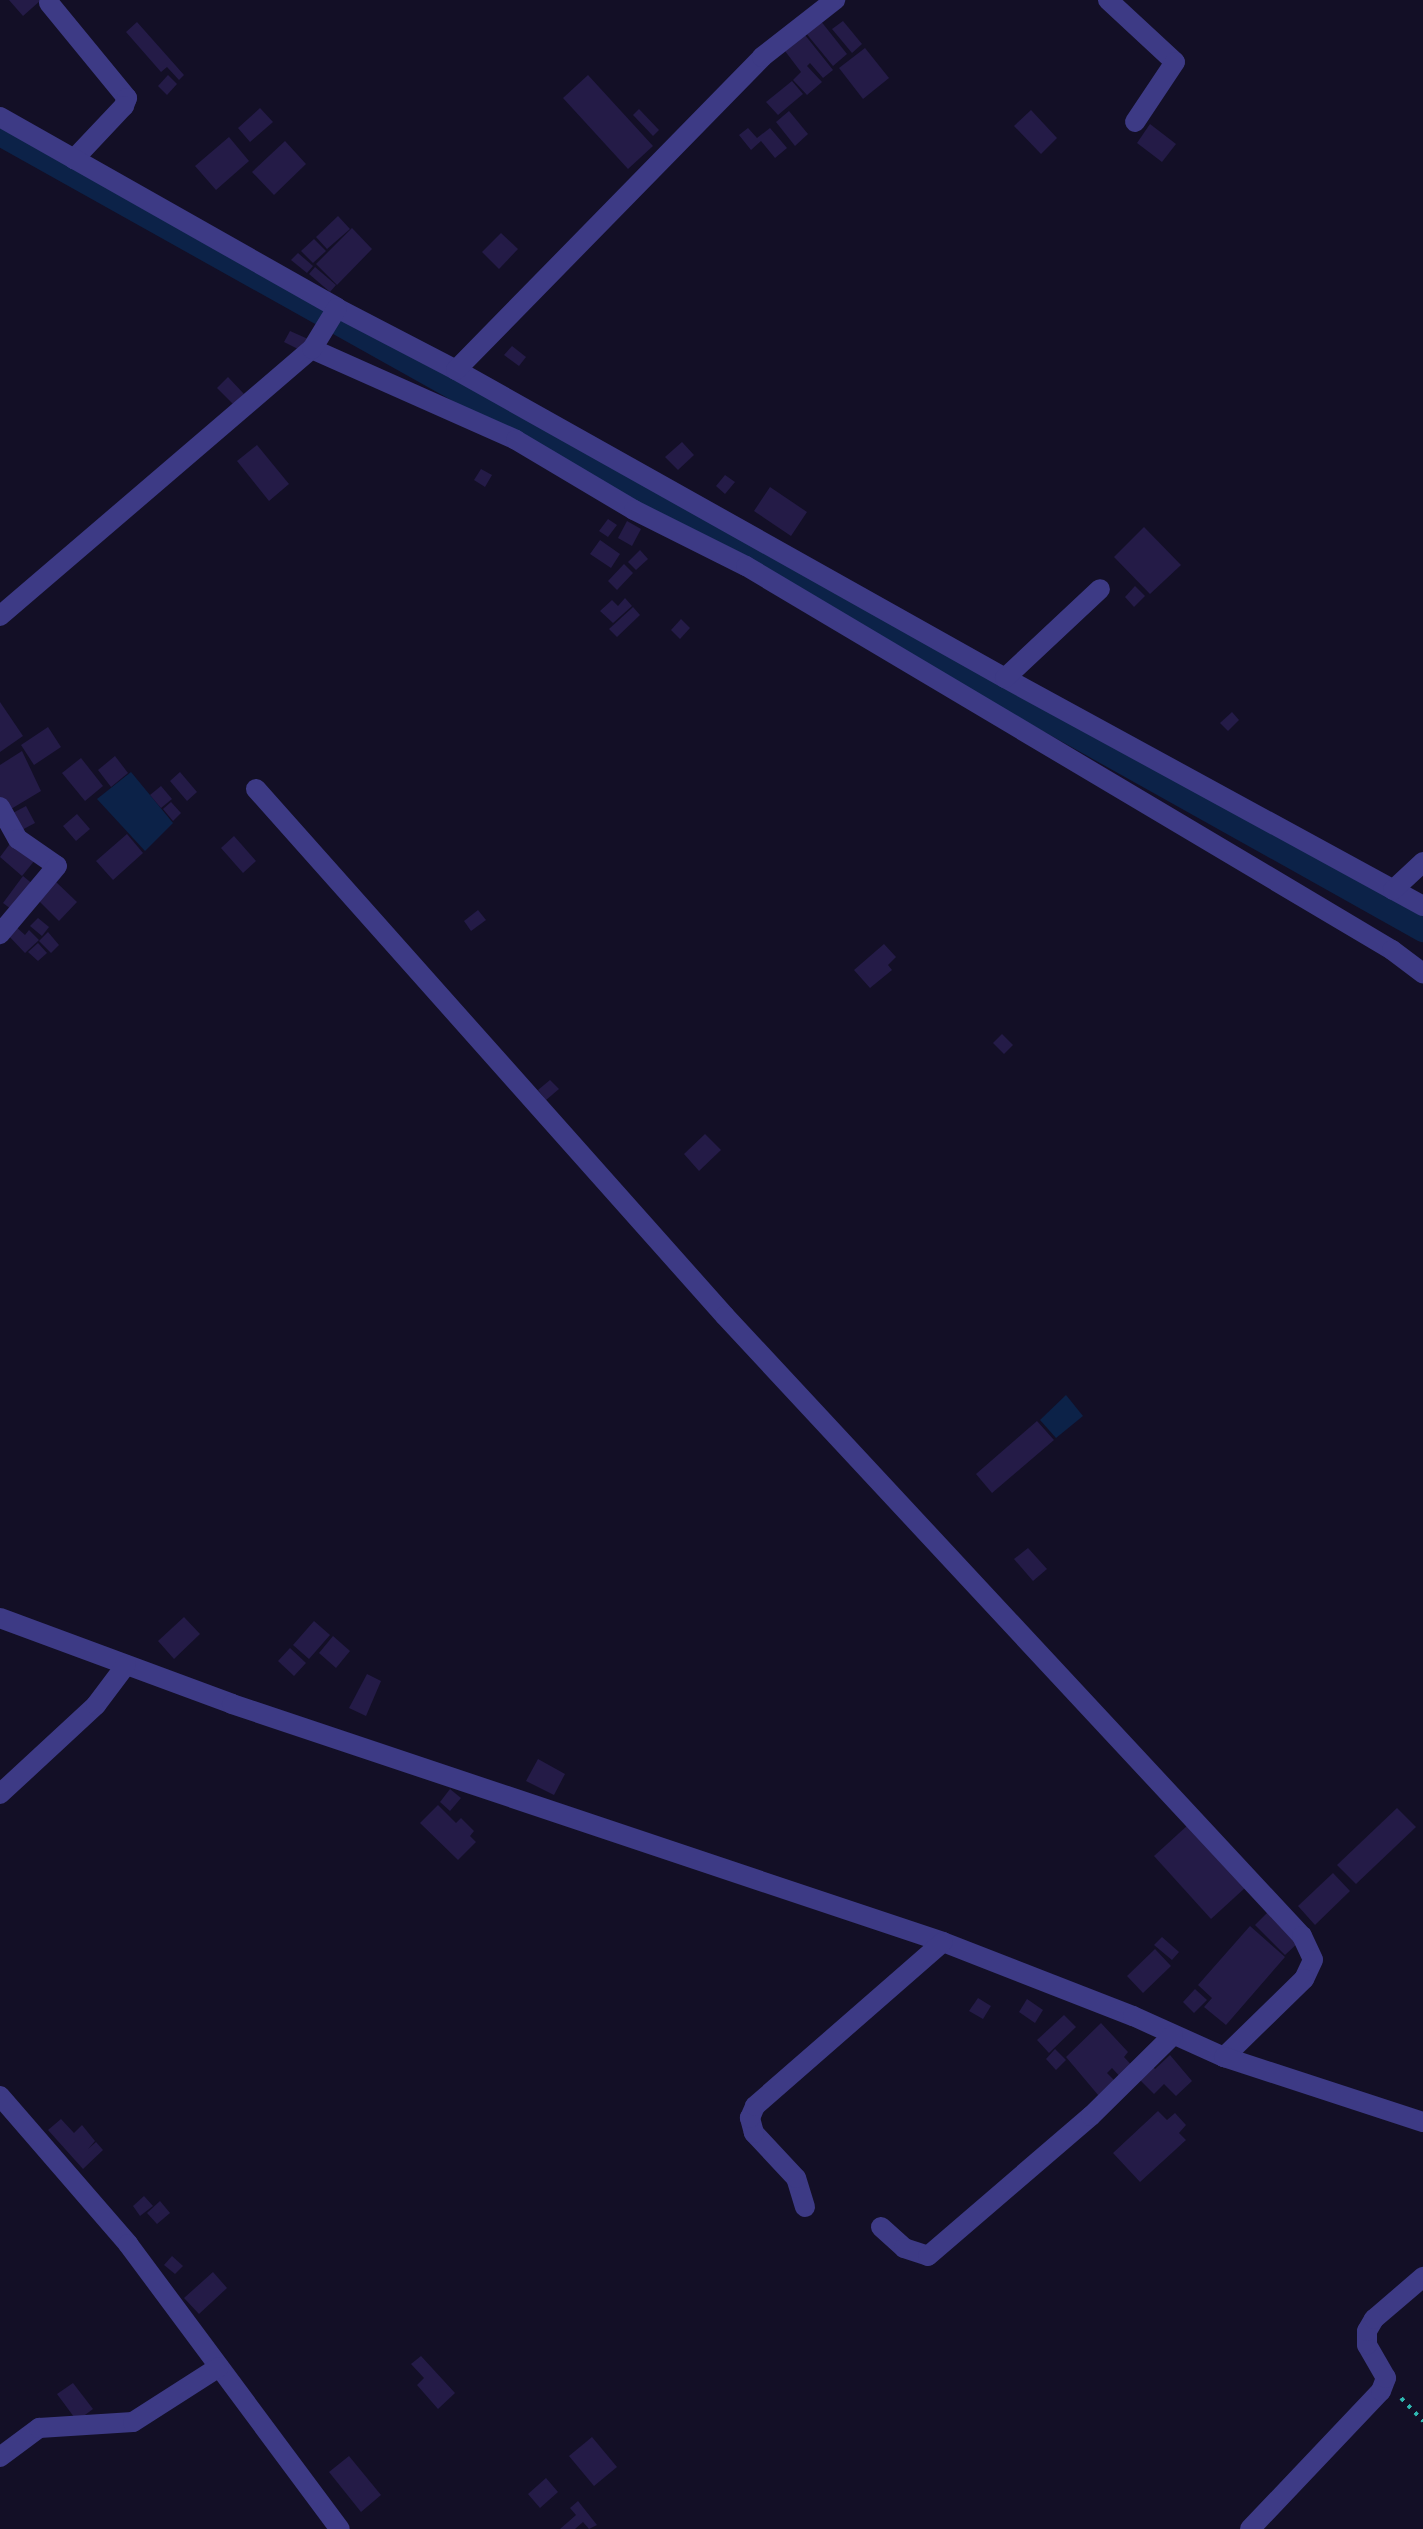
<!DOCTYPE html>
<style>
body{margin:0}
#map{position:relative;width:1423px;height:2529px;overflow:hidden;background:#130f26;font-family:"IBM Plex Sans",sans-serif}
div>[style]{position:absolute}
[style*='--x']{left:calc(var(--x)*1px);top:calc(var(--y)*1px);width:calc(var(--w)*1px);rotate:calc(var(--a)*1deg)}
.water>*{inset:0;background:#0c2248}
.canal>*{height:24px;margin:-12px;padding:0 12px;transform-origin:12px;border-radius:12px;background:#0c2248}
.building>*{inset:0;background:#241b47}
.path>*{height:4px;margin-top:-2px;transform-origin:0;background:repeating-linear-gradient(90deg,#2fb8b0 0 4px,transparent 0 10px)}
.minor>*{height:20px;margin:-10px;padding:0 10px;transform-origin:10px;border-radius:10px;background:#3d3a85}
span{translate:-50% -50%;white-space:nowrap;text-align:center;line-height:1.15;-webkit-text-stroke:8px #130f26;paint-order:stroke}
</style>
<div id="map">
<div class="water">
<div style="clip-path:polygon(131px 772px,173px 823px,145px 851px,97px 799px)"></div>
<div style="clip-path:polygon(1066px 1395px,1083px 1416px,1056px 1438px,1040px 1420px)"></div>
</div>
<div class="canal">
<div style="--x:0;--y:134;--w:1631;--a:29.22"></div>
</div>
<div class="building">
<div style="clip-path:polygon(9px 0,41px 0,23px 16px)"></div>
<div style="clip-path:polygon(820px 20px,847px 54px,833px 66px,805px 32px)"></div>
<div style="clip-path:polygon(843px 21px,862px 44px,852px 53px,832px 29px)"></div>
<div style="clip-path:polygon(137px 22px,184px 75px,179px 80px,167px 67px,161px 72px,126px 32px)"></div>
<div style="clip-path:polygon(805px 35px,833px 70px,823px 78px,810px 63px,807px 66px,822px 82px,807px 95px,793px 80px,801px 72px,785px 51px)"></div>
<div style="clip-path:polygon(865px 48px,889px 78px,863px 99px,839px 68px)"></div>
<div style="clip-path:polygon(168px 75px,177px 84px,167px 95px,158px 86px)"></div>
<div style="clip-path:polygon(588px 75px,653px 146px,628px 169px,563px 98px)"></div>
<div style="clip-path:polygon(792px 81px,803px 94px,778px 115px,766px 102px)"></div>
<div style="clip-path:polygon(260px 108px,273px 122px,250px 142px,238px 128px)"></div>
<div style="clip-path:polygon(639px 109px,659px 130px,653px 136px,633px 115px)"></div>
<div style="clip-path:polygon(1031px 110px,1057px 138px,1041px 154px,1014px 126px)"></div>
<div style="clip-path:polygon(789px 111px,808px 134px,795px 146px,776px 122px)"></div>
<div style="clip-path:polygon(1150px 124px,1176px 144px,1162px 162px,1137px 143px)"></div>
<div style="clip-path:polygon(748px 128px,757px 138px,770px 128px,787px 148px,775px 158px,761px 141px,751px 150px,739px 135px)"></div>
<div style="clip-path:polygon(229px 137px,249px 161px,216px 190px,195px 166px)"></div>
<div style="clip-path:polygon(285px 141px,306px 164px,274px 195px,252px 172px)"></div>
<div style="clip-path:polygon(338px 216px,350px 229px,327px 249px,316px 237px)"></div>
<div style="clip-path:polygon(352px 228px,372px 249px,337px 285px,316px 264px)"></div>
<div style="clip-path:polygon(501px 233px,518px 249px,499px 269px,482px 252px)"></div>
<div style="clip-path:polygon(314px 239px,326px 251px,313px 263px,301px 251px)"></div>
<div style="clip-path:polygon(298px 253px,313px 266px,307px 273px,291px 260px)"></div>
<div style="clip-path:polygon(315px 267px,336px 285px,330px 292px,309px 274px)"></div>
<div style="clip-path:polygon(290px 331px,308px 339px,302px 351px,284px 342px)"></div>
<div style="clip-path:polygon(512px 346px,526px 357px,519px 366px,504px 355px)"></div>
<div style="clip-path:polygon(228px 377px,244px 394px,233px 404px,217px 388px)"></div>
<div style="clip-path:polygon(682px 442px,694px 455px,678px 470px,665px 457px)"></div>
<div style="clip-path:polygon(257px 445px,289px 484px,269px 501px,237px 461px)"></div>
<div style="clip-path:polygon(481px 469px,492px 475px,485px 487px,474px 480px)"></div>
<div style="clip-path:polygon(725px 475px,735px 482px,725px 494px,716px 486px)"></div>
<div style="clip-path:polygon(770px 487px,807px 512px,791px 536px,754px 511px)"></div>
<div style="clip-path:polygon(608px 519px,617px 525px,608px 537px,599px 531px)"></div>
<div style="clip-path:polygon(627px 521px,641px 529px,632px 546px,618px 538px)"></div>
<div style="clip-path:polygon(1144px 527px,1181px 565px,1150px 594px,1114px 557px)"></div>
<div style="clip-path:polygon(600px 540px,620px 554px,611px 568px,590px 554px)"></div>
<div style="clip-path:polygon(640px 550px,648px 559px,636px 570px,628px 562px)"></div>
<div style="clip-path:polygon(624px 564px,633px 573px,617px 590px,608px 581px)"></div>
<div style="clip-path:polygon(1135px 586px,1145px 596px,1134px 607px,1125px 597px)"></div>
<div style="clip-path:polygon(625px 598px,632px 606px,613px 623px,600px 611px,612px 600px,618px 606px)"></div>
<div style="clip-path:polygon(633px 607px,640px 615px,617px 637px,609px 629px)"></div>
<div style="clip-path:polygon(681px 619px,690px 628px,680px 639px,671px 630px)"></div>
<div style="clip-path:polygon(0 702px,23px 736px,0 752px)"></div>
<div style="clip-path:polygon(1232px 712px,1239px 720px,1228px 731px,1220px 723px)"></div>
<div style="clip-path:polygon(48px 727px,61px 747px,34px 765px,21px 745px)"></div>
<div style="clip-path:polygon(22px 751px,41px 791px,6px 812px,0 803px,0 765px)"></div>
<div style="clip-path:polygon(115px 756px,128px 773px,111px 787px,98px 770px)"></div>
<div style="clip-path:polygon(81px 758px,103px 786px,85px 801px,62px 773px)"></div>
<div style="clip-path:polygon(180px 772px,197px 792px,187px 801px,170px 781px)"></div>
<div style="clip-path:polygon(161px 786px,172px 799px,161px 808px,150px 795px)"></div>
<div style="clip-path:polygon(171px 802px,181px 813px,173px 821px,163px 809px)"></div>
<div style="clip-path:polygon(26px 806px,35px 823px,18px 832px,9px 815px)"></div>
<div style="clip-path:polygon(77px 814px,90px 829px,76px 841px,63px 826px)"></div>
<div style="clip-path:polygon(127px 834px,143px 853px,113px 880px,96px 861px)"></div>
<div style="clip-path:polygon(234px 836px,256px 861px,243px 873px,221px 848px)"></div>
<div style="clip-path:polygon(12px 841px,35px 860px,22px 876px,0 857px)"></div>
<div style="clip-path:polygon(23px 876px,35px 886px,15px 912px,3px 903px)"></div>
<div style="clip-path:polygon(55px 881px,77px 902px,59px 921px,37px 899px)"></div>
<div style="clip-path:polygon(478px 910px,486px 920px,471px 931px,464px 921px)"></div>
<div style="clip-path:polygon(38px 918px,49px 927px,42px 936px,30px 926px)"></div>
<div style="clip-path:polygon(14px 925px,25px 935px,29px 930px,39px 940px,25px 953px,6px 933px)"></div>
<div style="clip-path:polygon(48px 932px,59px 945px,51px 953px,39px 941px)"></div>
<div style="clip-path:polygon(38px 943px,47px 953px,38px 961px,28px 952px)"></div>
<div style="clip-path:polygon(884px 944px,896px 957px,888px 965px,892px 970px,870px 988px,854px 970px)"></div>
<div style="clip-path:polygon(1002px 1034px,1013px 1045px,1004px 1054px,993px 1043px)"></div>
<div style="clip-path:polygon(550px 1080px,559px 1089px,546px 1100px,538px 1090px)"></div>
<div style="clip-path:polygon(705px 1134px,721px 1150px,699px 1171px,684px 1154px)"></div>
<div style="clip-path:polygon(1037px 1421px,1054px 1440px,992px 1493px,976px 1474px)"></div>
<div style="clip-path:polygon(1028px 1548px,1047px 1569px,1033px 1581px,1014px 1559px)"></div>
<div style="clip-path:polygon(184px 1617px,200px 1634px,174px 1659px,158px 1641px)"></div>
<div style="clip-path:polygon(314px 1621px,330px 1635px,309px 1659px,293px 1645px)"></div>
<div style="clip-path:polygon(333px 1636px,350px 1651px,336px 1668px,319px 1653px)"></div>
<div style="clip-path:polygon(290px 1648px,306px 1663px,294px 1676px,278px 1661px)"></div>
<div style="clip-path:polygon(367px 1674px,381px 1681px,366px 1716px,349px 1708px)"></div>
<div style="clip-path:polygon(538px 1759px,565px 1774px,554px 1795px,526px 1781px)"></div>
<div style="clip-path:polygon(450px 1789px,461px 1798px,450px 1811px,440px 1802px)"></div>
<div style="clip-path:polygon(438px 1805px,456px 1823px,461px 1818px,474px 1831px,470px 1836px,476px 1842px,458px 1860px,420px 1823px)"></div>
<div style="clip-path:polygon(1397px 1808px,1416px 1827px,1356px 1884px,1337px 1865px)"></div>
<div style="clip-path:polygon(1189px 1824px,1246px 1887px,1211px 1919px,1154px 1856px)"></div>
<div style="clip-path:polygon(1333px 1873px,1350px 1891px,1315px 1925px,1298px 1906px)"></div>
<div style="clip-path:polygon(1269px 1911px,1299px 1942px,1285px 1955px,1255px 1925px)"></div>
<div style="clip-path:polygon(1250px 1926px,1285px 1957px,1226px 2025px,1204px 2007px,1212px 1998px,1198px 1985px)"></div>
<div style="clip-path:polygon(1162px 1937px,1179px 1952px,1172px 1960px,1154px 1945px)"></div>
<div style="clip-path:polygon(1155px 1949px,1171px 1966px,1143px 1993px,1127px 1976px)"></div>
<div style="clip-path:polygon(1195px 1989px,1207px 2000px,1194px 2013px,1183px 2002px)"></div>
<div style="clip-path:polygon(978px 1998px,991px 2006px,983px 2019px,969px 2011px)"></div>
<div style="clip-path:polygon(1027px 1999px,1043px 2010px,1035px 2023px,1019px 2012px)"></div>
<div style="clip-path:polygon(1064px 2015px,1076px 2027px,1049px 2053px,1037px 2040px)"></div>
<div style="clip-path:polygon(1101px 2023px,1128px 2052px,1124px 2057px,1136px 2070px,1124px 2081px,1112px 2068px,1107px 2073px,1120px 2086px,1104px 2102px,1066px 2057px)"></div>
<div style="clip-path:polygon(1055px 2049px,1066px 2060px,1056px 2070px,1046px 2059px)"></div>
<div style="clip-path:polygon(1170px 2055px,1192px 2081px,1176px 2096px,1164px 2084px,1154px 2094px,1135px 2075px,1148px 2062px,1155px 2069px)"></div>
<div style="clip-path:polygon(1158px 2111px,1167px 2120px,1175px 2113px,1186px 2125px,1179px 2133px,1186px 2140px,1140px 2182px,1113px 2153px)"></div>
<div style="clip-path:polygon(61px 2119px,74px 2133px,82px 2125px,95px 2141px,88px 2149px,96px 2142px,103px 2150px,83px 2169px,48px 2130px)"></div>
<div style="clip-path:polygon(144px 2196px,153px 2206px,140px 2216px,133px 2206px)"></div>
<div style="clip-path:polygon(160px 2201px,170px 2213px,157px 2224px,147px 2213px)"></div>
<div style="clip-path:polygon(172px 2256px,183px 2266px,175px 2274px,164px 2265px)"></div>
<div style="clip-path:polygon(213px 2272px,227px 2288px,199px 2314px,184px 2298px)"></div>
<div style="clip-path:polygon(421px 2356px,455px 2393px,438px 2409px,417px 2385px,424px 2378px,411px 2364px)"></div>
<div style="clip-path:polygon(73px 2383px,93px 2409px,77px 2421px,57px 2394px)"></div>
<div style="clip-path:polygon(592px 2437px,617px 2467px,594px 2486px,569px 2456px)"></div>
<div style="clip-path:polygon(349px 2456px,381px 2495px,361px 2512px,329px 2472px)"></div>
<div style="clip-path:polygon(546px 2478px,558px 2492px,540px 2508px,528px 2494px)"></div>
<div style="clip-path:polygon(578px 2501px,597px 2525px,589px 2529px,583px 2522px,575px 2529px,560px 2529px,576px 2515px,570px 2508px)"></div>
</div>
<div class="path">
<div style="--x:1401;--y:2398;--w:32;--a:46"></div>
</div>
<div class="minor">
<div style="--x:1108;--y:0;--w:91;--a:42.8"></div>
<div style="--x:1175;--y:62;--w:72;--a:123.7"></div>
<div style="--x:49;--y:3;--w:123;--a:50.6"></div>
<div style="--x:127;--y:98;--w:9;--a:111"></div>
<div style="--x:124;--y:106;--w:73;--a:133.3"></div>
<div style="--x:0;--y:117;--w:387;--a:29.5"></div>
<div style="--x:337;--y:308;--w:134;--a:27.5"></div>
<div style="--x:456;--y:370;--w:629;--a:29.29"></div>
<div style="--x:1005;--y:678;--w:476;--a:28.6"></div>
<div style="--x:312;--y:349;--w:223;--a:24"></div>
<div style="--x:516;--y:440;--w:137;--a:30.7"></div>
<div style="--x:634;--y:510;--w:125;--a:26.6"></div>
<div style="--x:746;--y:566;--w:752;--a:30.73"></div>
<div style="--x:1392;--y:950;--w:39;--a:37"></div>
<div style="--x:456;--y:370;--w:438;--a:-45.6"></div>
<div style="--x:762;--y:57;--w:93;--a:-38"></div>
<div style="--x:0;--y:616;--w:411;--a:-40.6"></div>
<div style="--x:312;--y:349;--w:48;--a:-58.6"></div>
<div style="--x:1005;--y:678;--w:130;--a:-43.1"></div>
<div style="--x:256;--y:789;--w:705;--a:48.33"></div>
<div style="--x:725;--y:1316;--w:847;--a:47.06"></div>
<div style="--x:1302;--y:1936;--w:26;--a:65"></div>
<div style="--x:1313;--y:1960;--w:21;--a:115"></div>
<div style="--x:1304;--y:1979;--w:112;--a:135.7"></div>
<div style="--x:0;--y:807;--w:37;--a:61"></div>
<div style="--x:18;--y:839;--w:47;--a:34.7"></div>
<div style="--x:57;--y:866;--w:89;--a:130"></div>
<div style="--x:1393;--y:890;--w:41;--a:-43"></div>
<div style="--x:0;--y:1618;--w:247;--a:20.3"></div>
<div style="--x:232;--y:1704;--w:750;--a:18.51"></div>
<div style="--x:943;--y:1942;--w:204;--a:21.3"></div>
<div style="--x:1133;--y:2016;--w:100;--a:24.3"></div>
<div style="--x:1224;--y:2057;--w:209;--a:18.1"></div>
<div style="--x:0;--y:1794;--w:131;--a:-42.8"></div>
<div style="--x:96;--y:1705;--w:50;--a:-53.1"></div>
<div style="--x:0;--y:2096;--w:196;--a:49.1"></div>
<div style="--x:128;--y:2244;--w:355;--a:53.4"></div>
<div style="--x:805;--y:2207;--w:30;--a:-107"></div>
<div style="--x:796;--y:2178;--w:62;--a:-133"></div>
<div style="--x:754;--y:2133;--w:16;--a:-105"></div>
<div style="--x:750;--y:2118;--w:13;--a:-67"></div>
<div style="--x:755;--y:2106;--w:249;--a:-41.1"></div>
<div style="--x:881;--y:2227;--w:31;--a:42"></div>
<div style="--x:904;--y:2248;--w:25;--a:18"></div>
<div style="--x:928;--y:2256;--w:215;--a:-40.7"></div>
<div style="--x:1091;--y:2116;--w:115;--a:-44.6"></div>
<div style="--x:0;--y:2457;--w:49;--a:-36.6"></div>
<div style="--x:39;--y:2428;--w:94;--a:-3.7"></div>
<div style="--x:133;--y:2422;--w:102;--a:-32.6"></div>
<div style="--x:1250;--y:2529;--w:190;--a:-46.5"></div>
<div style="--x:1381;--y:2391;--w:14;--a:-69"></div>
<div style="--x:1386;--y:2378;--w:38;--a:-120"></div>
<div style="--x:1367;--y:2345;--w:14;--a:-90"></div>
<div style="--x:1367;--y:2331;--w:14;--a:-60"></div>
<div style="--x:1374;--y:2319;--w:65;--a:-40.6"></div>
</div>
</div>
